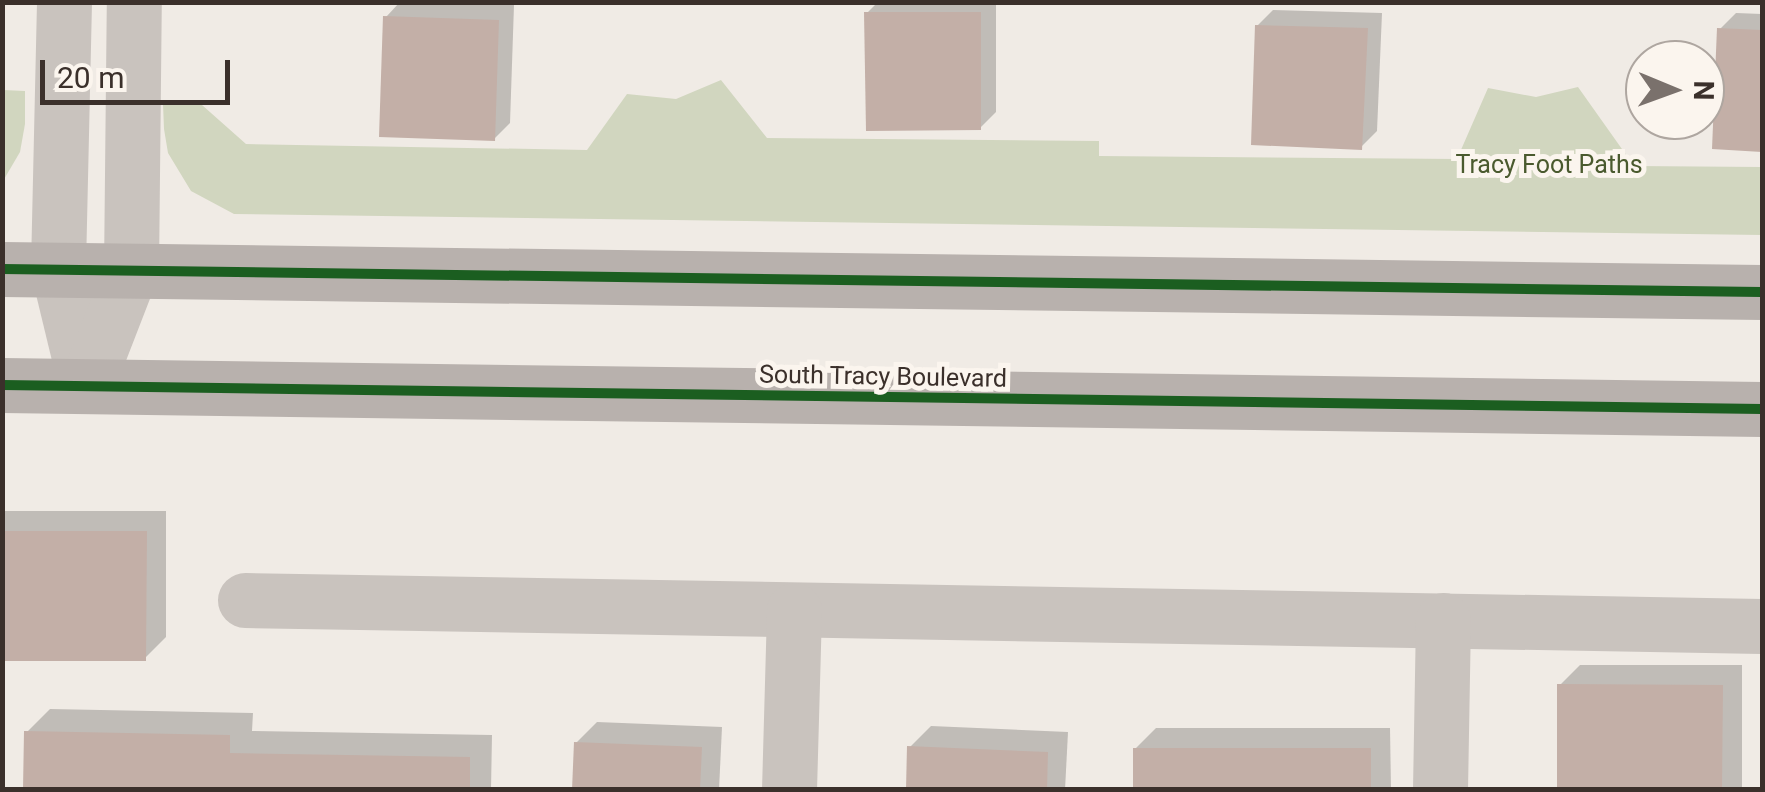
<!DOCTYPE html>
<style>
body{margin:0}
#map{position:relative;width:1765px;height:792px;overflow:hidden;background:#f0ebe5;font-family:Roboto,sans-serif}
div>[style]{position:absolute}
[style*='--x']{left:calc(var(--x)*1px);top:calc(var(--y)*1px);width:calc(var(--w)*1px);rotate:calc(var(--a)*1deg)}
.green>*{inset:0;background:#d1d6bf}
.shadow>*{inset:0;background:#0003}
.building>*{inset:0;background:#c3afa7}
.minor>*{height:55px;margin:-27.5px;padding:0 27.5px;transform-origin:27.5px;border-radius:27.5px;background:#c9c3be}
.major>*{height:55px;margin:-27.5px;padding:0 27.5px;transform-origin:27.5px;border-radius:27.5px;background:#b8b1ad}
.cycleway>*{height:10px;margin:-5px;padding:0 5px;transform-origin:5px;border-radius:5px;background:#1b5e20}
span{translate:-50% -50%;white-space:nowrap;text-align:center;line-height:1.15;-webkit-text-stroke:10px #fbf5ee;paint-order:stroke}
.park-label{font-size:25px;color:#4a5a2e}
.street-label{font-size:25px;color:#3b302b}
.frame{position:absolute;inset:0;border:5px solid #3b302b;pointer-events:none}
.north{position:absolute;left:1625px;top:40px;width:100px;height:100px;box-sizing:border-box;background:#fbf5ee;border:2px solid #aea6a0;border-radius:50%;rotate:91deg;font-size:28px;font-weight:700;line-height:40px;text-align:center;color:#3b302b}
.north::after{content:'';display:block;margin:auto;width:35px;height:45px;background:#7a716c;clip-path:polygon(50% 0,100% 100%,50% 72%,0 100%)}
.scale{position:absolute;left:40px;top:60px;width:190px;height:45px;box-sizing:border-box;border:5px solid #3b302b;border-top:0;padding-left:12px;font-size:30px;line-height:35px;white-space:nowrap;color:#3b302b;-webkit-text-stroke:8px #fbf5ee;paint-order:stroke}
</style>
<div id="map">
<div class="green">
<div style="clip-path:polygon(721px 80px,767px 138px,1099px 141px,1099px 156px,1457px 159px,1488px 88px,1536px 97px,1578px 87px,1634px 166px,1762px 167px,1762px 235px,234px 214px,191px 191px,168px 153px,164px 129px,163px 104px,202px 105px,246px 144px,587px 150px,627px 94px,676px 99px)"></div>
<div style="clip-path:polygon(3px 90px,25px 91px,25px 124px,20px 152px,3px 181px)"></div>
</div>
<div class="shadow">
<div style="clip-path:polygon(400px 2px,514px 5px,510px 123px,494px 139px,386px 17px)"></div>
<div style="clip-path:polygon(878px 2px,996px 2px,996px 112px,980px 128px,867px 13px)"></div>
<div style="clip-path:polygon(1273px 10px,1382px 13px,1377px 131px,1361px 147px,1257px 26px)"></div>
<div style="clip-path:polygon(1736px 13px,1762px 14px,1762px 149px,1715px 147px,1720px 29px)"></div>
<div style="clip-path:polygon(2px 511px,166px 511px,166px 637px,145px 658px,2px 659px)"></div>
<div style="clip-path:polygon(1580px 665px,1742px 665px,1742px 790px,1559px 790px,1560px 685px)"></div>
<div style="clip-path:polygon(50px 709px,253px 713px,252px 731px,492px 735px,491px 790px,26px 790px,27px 732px)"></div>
<div style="clip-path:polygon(597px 722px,722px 727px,719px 790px,574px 790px,576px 743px)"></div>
<div style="clip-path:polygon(931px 726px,1068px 732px,1065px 790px,908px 790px,910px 747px)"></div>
<div style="clip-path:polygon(1156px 728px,1390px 728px,1391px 790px,1135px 790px,1135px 749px)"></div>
</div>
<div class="building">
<div style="clip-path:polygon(864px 12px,981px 12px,981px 130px,866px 131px)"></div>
<div style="clip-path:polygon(383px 16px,499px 20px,495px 141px,379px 137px)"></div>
<div style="clip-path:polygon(1255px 25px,1368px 28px,1362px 150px,1251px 145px)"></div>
<div style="clip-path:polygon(1717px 28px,1762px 30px,1762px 152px,1712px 149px)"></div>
<div style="clip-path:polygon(2px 531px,147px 531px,146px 661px,2px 661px)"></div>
<div style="clip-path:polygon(1557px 684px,1723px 685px,1722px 790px,1557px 790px)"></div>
<div style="clip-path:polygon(24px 731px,230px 735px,230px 753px,470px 757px,470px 790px,23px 790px)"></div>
<div style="clip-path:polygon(574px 742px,702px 747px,700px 790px,572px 790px)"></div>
<div style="clip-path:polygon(907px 746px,1048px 752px,1047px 790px,906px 790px)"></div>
<div style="clip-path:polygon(1133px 748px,1371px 748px,1371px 790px,1133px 790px)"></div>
</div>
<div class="minor">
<div style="--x:64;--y:2;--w:268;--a:91.3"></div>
<div style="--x:58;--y:270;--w:119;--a:76.4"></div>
<div style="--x:86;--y:386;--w:124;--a:-68.8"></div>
<div style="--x:131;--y:270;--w:268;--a:-89.4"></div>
<div style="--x:245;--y:600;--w:1517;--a:0.98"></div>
<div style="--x:789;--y:790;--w:180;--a:-88.4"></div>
<div style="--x:1440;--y:790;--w:170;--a:-89"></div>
</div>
<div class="major">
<div style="--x:2;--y:269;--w:1760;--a:0.75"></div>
<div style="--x:2;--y:385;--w:1760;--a:0.78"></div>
</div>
<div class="cycleway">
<div style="--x:2;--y:269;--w:1760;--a:0.75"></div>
<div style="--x:2;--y:385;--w:1760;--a:0.78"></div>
</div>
<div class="park-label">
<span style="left:1549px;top:165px">Tracy Foot Paths</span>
</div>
<div class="street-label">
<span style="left:883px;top:377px;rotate:1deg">South Tracy Boulevard</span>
</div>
<div class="frame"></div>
<div class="north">N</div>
<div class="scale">20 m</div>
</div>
